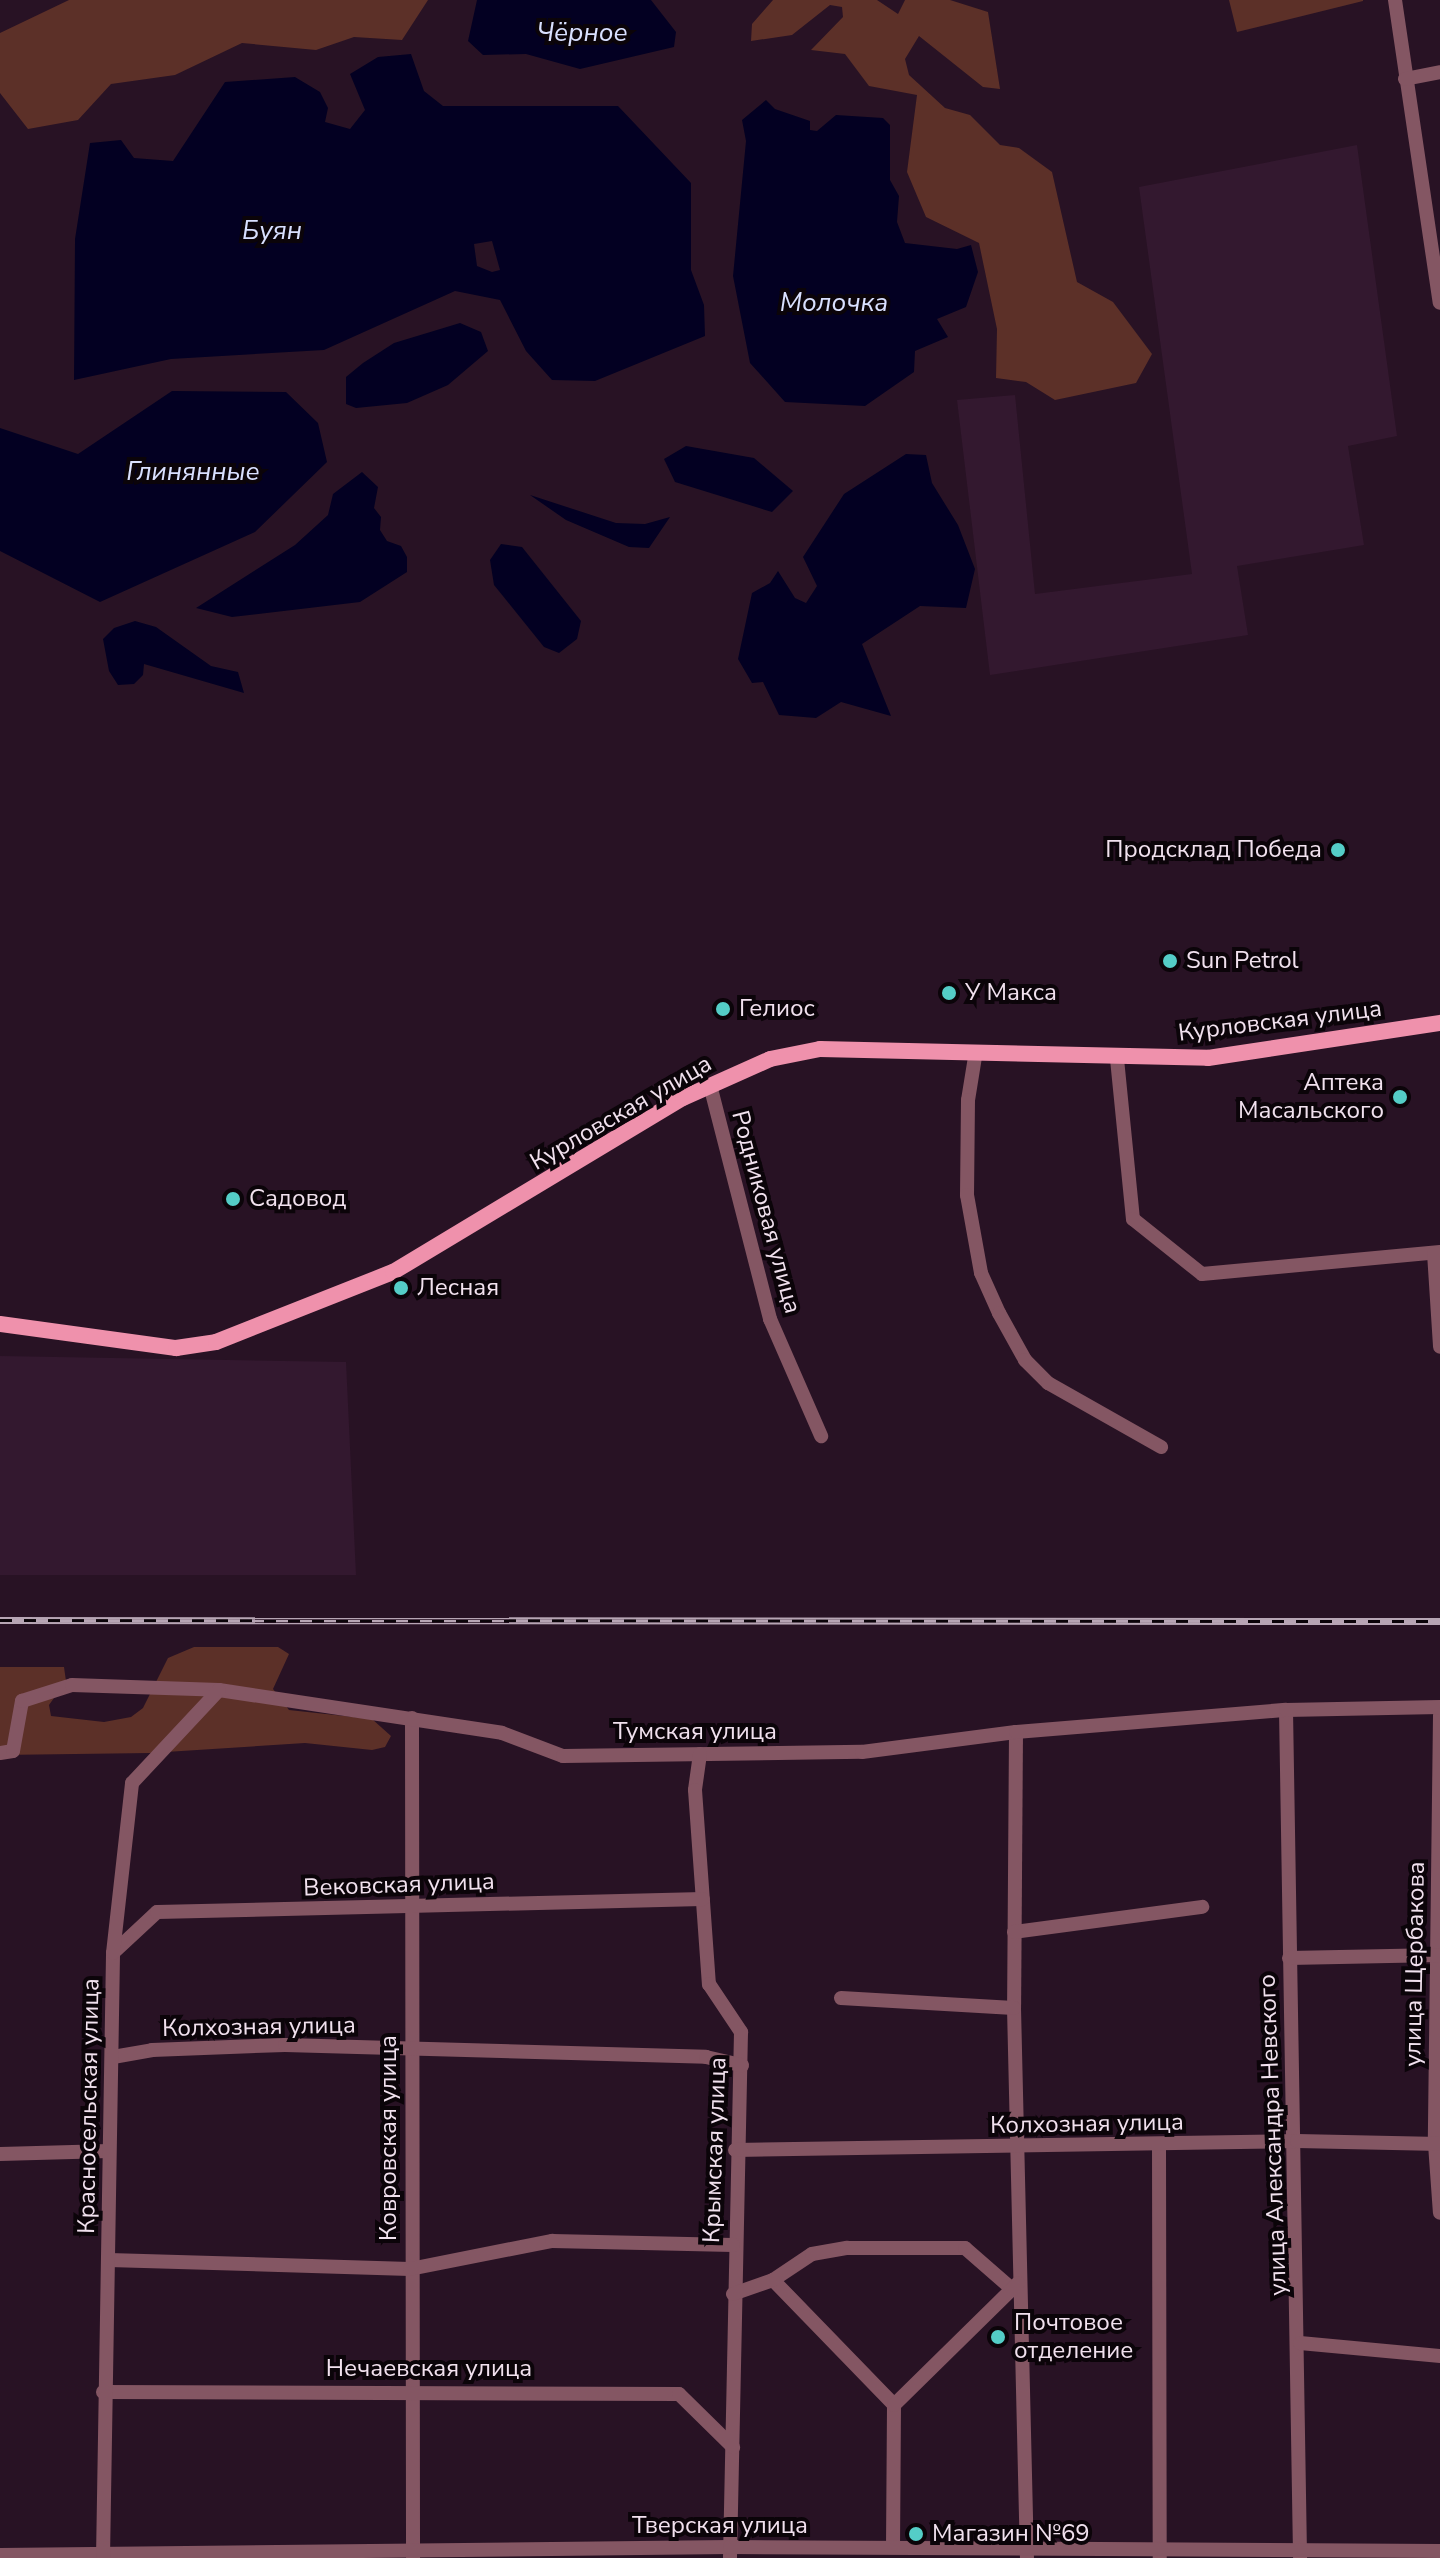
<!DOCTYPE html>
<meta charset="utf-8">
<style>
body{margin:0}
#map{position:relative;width:1440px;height:2558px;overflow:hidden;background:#281224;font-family:"Nunito Sans",sans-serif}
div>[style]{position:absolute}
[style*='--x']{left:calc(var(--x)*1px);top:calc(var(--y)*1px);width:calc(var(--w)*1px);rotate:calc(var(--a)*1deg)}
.built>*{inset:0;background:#33182f}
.green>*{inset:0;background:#5c3028}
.water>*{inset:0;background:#030022}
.minor>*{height:14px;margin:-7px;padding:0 7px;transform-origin:7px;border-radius:7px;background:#845663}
.major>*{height:16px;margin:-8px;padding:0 8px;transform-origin:8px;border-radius:8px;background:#ef91ac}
.rail>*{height:7px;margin-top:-3.5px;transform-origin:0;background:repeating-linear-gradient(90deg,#0b0409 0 12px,#b7a5b4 0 24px);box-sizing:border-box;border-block:2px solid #b7a5b4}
.dots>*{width:22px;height:22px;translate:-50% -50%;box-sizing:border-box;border:4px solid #0b0409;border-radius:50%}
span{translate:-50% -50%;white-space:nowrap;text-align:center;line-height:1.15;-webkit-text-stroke:8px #0b0409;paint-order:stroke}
.poi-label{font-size:24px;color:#f1e1ee}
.right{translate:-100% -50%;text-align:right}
.left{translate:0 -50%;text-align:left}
.street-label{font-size:24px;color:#f1e1ee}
.water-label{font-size:26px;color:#d9e0ff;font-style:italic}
</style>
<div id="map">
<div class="built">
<div style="clip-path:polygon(1357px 145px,1397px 436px,1348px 446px,1364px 545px,1237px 566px,1248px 635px,990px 675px,957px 400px,1015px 395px,1035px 594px,1192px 574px,1139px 187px)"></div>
<div style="clip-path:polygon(0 1356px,346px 1362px,356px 1575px,0 1575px)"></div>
</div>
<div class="green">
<div style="clip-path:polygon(69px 0,428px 0,402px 40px,354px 37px,316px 50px,242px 43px,175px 75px,111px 84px,78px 120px,28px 129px,0 93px,0 33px)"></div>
<div style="clip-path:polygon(773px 0,877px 0,898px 14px,905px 0,950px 0,988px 12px,1000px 89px,983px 87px,919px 36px,905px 59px,909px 75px,945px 108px,970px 115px,1000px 145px,1019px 148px,1052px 172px,1077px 282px,1113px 302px,1152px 354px,1136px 383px,1055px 400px,1026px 382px,996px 378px,997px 329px,979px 243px,926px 217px,907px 172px,917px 95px,869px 86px,845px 54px,811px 50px,843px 17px,842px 7px,830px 5px,792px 35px,751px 41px,752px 24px)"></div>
<div style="clip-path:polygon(1229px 0,1363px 0,1363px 1px,1237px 32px)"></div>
<div style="clip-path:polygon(194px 1647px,278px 1647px,289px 1654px,273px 1689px,289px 1710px,372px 1719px,391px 1736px,385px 1747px,372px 1750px,305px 1743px,150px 1753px,0 1755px,0 1667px,64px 1667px,66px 1681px,49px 1705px,51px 1716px,104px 1722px,131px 1717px,143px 1708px,168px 1658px)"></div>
</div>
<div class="water">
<div style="clip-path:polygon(477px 0,651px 0,676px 32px,674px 47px,580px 69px,526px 54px,483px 55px,468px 41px)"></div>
<div style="clip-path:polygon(evenodd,411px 54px,424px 91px,443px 106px,618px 106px,691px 183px,691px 270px,704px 305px,705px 336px,595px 381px,552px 380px,526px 351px,500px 300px,455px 291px,324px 350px,171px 359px,74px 380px,75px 239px,90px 143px,121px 140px,134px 158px,173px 161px,225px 82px,295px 77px,320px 92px,328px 108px,325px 122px,350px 129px,365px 110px,350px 74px,378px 57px,411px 54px,492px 241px,500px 270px,492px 272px,477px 266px,474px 244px,492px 241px)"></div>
<div style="clip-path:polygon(766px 100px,775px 109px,810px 121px,810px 130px,817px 131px,836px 115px,883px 118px,890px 125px,890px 180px,899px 196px,897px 222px,905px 243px,957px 249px,971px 245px,978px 272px,966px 307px,937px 319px,948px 337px,915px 351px,914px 372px,865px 406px,785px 402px,750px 363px,733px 276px,746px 141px,742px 120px)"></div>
<div style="clip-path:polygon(460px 323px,481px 332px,488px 351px,448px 385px,407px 403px,356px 408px,346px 404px,346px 377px,363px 363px,394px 343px)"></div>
<div style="clip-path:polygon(172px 391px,286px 392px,318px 423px,327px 462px,255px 532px,100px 602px,0 551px,0 428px,78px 454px)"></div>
<div style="clip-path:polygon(686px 446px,754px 458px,793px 491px,772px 512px,675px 482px,664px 459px)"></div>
<div style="clip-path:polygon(906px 454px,926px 455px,932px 483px,958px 525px,975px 569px,966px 608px,920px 606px,862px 644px,891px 716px,841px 702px,816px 718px,779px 715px,763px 682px,752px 683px,738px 659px,752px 593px,770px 583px,778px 571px,795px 598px,806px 603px,817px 586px,803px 557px,844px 494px)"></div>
<div style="clip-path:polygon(362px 472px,378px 487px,374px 508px,381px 517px,380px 530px,387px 541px,401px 546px,407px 557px,407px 572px,360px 602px,232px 617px,196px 608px,295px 545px,328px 515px,333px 494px)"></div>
<div style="clip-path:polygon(530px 495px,616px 523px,645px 524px,670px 517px,649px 548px,629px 547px,566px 520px)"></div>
<div style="clip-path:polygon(501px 544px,522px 547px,581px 621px,577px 639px,559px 653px,544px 647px,494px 585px,490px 560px)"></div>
<div style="clip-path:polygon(135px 621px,156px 627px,211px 666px,238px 672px,244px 693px,144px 664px,143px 675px,134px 684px,118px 685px,109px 671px,103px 639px,114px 628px)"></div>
</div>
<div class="minor">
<div style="--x:1395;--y:0;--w:306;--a:81.6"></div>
<div style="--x:1405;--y:79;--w:36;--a:-11"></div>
<div style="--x:975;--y:1057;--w:44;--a:99.2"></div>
<div style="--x:968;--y:1100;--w:95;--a:90.6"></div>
<div style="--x:967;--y:1195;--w:79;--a:79.8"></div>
<div style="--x:981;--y:1273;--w:44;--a:65.8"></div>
<div style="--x:999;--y:1313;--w:54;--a:61"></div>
<div style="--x:1025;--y:1360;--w:33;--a:45"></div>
<div style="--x:1048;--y:1383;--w:130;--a:29.5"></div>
<div style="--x:1117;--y:1059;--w:161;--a:84.3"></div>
<div style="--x:1133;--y:1219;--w:88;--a:38.6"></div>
<div style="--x:1202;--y:1274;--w:239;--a:-5.3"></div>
<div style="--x:710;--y:1085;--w:242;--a:75.6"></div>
<div style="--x:770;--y:1319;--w:128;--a:66.4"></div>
<div style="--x:1434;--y:1253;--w:94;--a:86.3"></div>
<div style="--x:1286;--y:1710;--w:848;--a:89.05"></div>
<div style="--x:1440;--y:1715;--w:429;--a:90.7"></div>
<div style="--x:1435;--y:2144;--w:69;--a:85.9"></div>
<div style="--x:412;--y:1718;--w:840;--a:89.93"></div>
<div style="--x:1016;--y:1732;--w:276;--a:90.4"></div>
<div style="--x:1014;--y:2008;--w:550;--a:88.65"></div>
<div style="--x:0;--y:1753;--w:13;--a:-9"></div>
<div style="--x:13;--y:1751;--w:51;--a:-79.8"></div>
<div style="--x:22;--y:1701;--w:52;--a:-17.7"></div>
<div style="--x:72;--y:1685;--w:147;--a:1.9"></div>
<div style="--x:219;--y:1690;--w:286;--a:8.6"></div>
<div style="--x:502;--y:1733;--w:65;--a:20.7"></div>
<div style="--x:563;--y:1756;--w:299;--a:-0.8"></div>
<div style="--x:862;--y:1752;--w:155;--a:-7.4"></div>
<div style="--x:1016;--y:1732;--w:271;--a:-4.7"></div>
<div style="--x:1286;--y:1710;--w:154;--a:-1.1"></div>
<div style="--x:700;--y:1754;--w:36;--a:98"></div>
<div style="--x:695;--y:1790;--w:195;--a:85.9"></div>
<div style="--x:709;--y:1984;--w:58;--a:56.3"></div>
<div style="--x:741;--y:2032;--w:526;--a:91.2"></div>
<div style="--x:1014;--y:1932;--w:190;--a:-7.6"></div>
<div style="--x:113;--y:1953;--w:60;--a:-43"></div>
<div style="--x:157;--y:1912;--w:546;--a:-1.36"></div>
<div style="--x:1289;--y:1958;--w:151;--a:-1.1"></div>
<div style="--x:841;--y:1998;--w:173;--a:3.3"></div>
<div style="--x:113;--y:2057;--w:40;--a:-10"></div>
<div style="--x:152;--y:2050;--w:133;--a:-2.2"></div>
<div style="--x:285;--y:2045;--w:421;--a:1.6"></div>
<div style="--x:706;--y:2057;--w:37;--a:13"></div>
<div style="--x:1159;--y:2146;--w:412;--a:89.9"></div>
<div style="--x:735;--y:2150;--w:562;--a:-0.92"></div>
<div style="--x:1297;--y:2141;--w:143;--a:1.2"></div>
<div style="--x:0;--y:2154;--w:109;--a:-1.6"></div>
<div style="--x:109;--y:2260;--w:301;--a:1.7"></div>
<div style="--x:410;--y:2269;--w:145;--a:-11.2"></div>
<div style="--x:552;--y:2241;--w:181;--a:1.3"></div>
<div style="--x:773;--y:2280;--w:174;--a:45.9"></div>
<div style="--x:894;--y:2405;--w:142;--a:90.4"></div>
<div style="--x:733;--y:2294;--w:42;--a:-19.3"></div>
<div style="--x:773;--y:2280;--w:47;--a:-33.7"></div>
<div style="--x:812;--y:2254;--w:36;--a:-10"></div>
<div style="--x:847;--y:2248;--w:118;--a:0"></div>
<div style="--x:965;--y:2248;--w:62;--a:41.1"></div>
<div style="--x:1300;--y:2343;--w:141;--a:5.3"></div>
<div style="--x:103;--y:2392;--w:576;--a:0.2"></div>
<div style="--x:679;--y:2394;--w:76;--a:44.5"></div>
<div style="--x:894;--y:2405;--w:174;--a:-44.5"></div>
<div style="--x:0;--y:2555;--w:730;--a:-0.63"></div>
<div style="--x:730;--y:2547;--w:710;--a:0.32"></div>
<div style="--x:103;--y:2558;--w:605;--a:-89.05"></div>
<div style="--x:113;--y:1953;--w:171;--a:-83.6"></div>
<div style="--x:132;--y:1783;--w:127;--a:-46.9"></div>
</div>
<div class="major">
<div style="--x:0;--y:1324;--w:178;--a:7.8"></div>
<div style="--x:176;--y:1348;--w:40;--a:-8.5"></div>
<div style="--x:216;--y:1342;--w:190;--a:-21.6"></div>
<div style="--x:393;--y:1272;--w:338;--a:-31"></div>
<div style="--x:683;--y:1098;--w:95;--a:-24.1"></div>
<div style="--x:770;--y:1059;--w:51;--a:-11.3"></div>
<div style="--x:820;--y:1049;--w:388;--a:1.3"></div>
<div style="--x:1208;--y:1058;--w:235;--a:-8.6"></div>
</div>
<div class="rail">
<div style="--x:0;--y:1620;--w:1440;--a:0.04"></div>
</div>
<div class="dots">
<div style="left:1338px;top:850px;background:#54cdc7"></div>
<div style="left:1170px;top:961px;background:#54cdc7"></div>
<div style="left:949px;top:993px;background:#54cdc7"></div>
<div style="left:723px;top:1009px;background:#54cdc7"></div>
<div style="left:1400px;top:1097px;background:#54cdc7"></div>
<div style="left:233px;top:1199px;background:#54cdc7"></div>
<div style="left:401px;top:1288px;background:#54cdc7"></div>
<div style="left:998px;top:2337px;background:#54cdc7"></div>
<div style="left:916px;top:2534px;background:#54cdc7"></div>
</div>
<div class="poi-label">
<span class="right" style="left:1322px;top:850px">Продсклад Победа</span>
<span class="left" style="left:1186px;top:961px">Sun Petrol</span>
<span class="left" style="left:965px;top:993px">У Макса</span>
<span class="left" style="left:739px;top:1009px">Гелиос</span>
<span class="right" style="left:1384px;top:1097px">Аптека<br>Масальского</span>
<span class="left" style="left:249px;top:1199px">Садовод</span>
<span class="left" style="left:417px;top:1288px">Лесная</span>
<span class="left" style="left:1014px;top:2337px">Почтовое<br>отделение</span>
<span class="left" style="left:932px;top:2534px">Магазин №69</span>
</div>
<div class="street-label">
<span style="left:1280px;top:1021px;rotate:-7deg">Курловская улица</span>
<span style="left:621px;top:1113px;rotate:-30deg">Курловская улица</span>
<span style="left:766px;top:1212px;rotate:75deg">Родниковая улица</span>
<span style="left:695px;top:1732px">Тумская улица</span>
<span style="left:399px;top:1885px;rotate:-2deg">Вековская улица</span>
<span style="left:1415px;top:1964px;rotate:-89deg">улица Щербакова</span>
<span style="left:259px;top:2027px;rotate:-1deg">Колхозная улица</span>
<span style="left:89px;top:2106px;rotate:-89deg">Красносельская улица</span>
<span style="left:1087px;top:2124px;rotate:-1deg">Колхозная улица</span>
<span style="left:1273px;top:2135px;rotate:-92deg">улица Александра Невского</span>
<span style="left:389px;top:2138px;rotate:-90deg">Ковровская улица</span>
<span style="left:715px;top:2150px;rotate:-88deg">Крымская улица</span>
<span style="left:429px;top:2369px">Нечаевская улица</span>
<span style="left:720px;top:2526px">Тверская улица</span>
</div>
<div class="water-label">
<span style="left:582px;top:33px">Чёрное</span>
<span style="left:272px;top:231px">Буян</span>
<span style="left:834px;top:303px">Молочка</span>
<span style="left:193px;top:472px">Глинянные</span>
</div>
</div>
